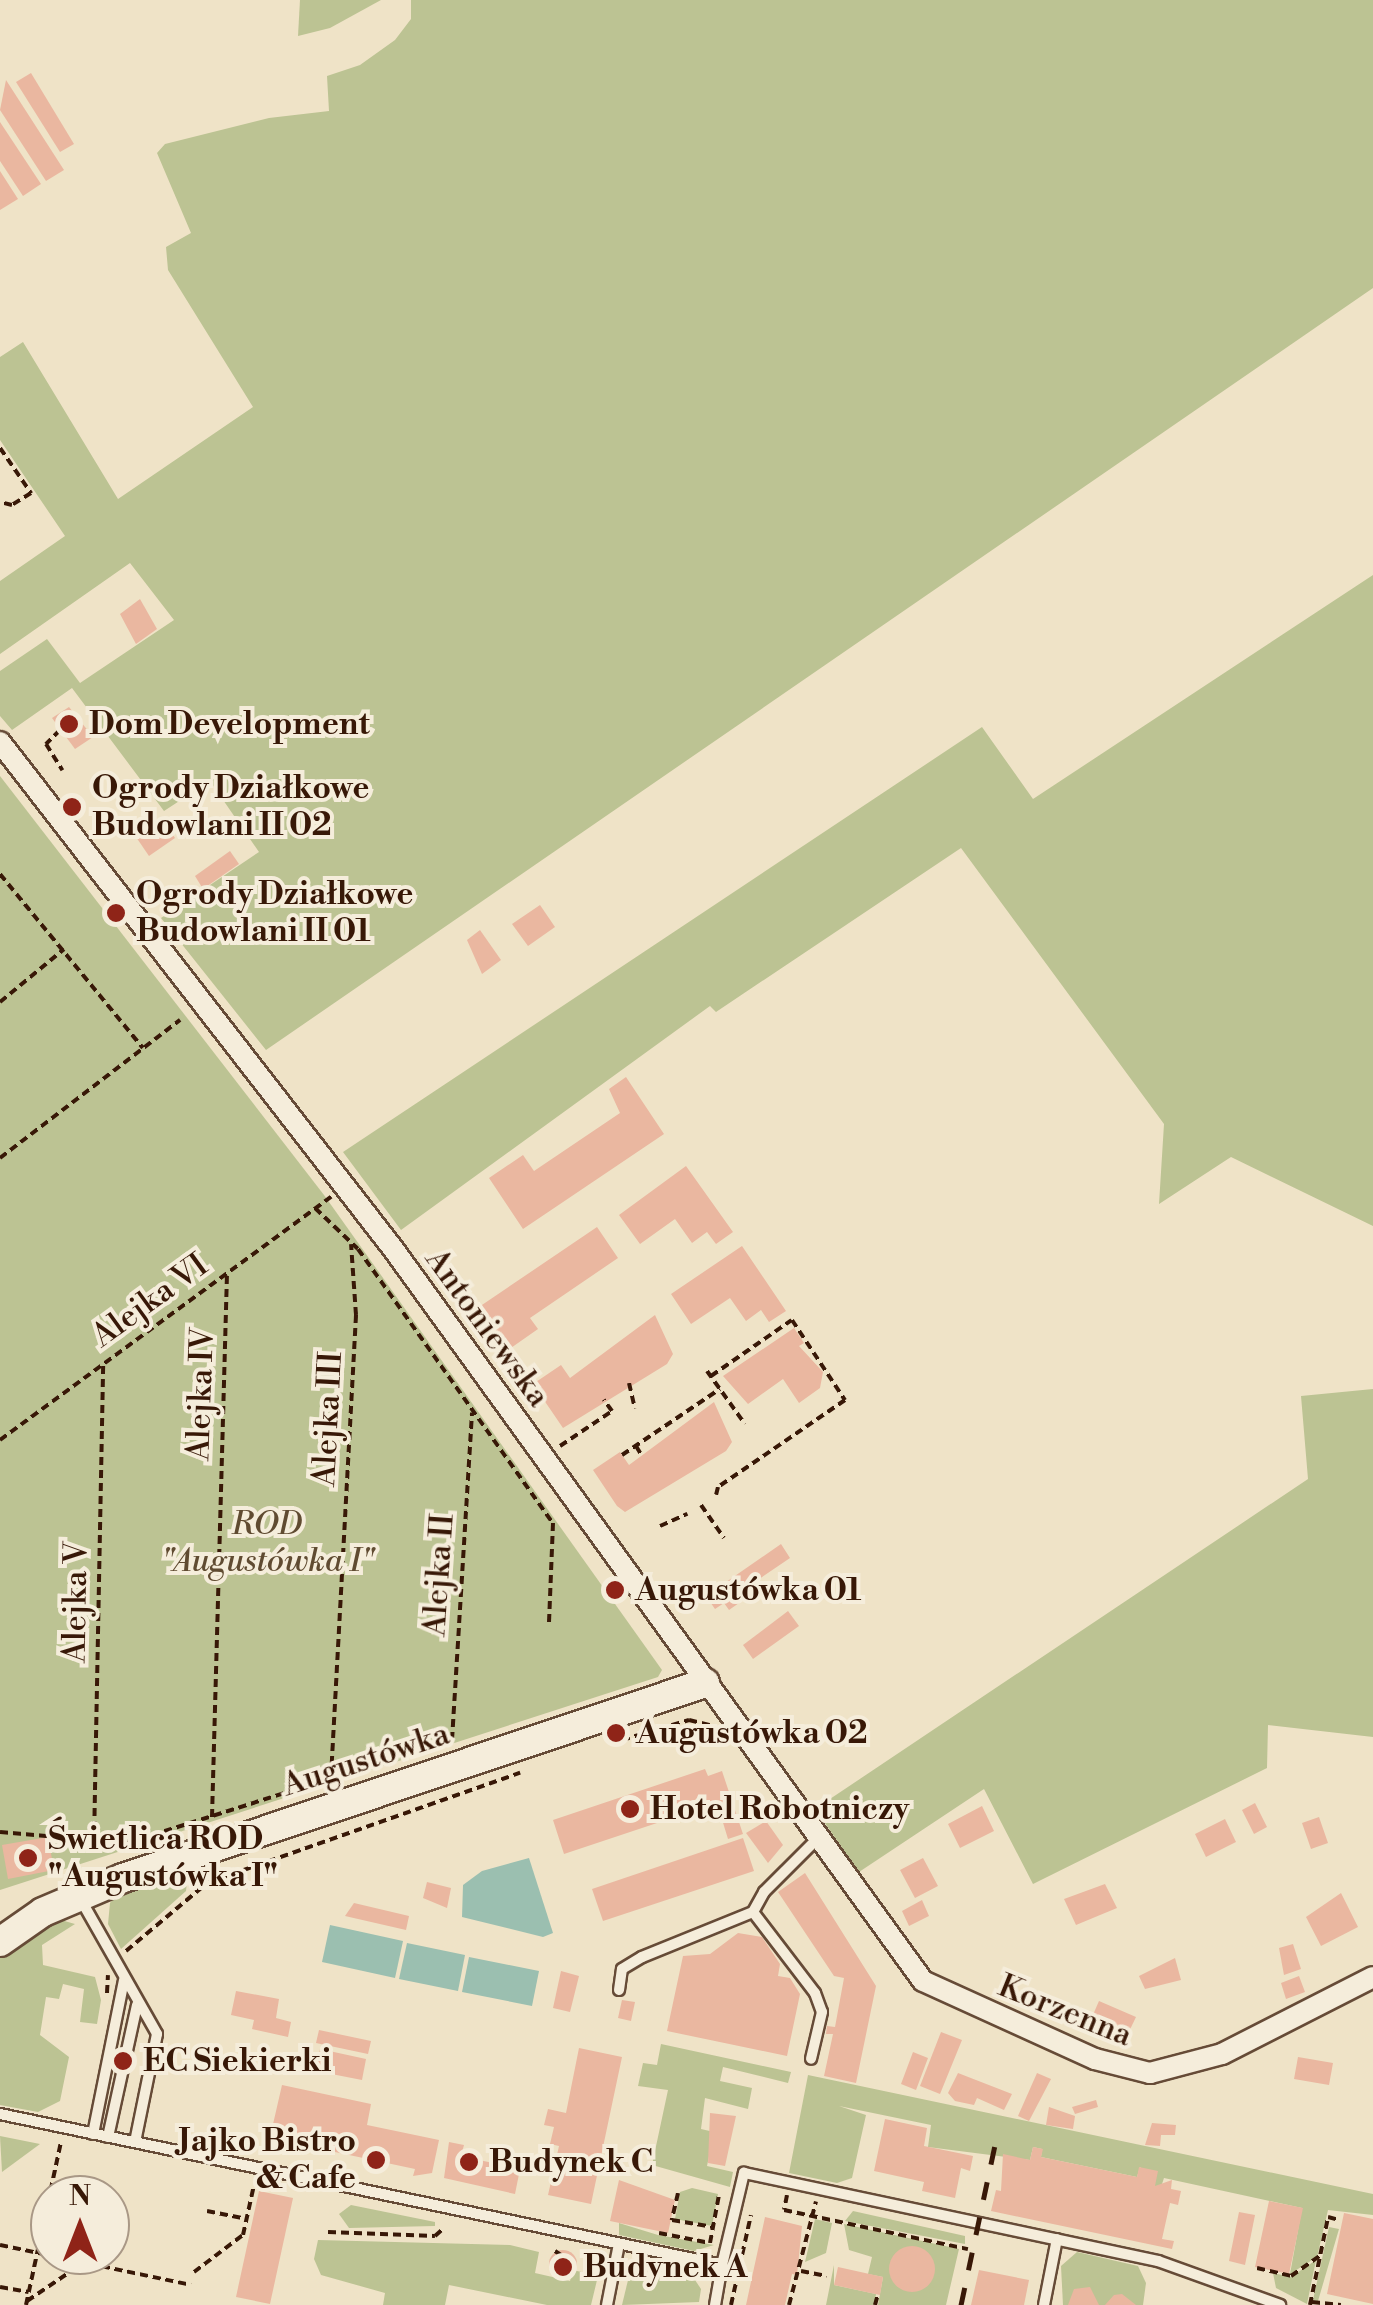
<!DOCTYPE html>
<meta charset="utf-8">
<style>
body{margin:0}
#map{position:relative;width:1373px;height:2305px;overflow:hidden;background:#efe3c7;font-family:"Libre Bodoni",serif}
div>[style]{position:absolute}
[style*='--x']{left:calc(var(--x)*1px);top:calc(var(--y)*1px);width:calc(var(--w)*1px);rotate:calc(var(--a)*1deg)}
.green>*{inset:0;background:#bcc393}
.water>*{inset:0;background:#9bbfb0}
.building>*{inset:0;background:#eab7a0}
.round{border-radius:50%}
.path>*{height:4px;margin-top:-2px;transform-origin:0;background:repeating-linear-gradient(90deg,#381807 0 8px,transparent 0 13px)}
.roads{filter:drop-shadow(2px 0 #664b37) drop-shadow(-2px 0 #664b37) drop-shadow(0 2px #664b37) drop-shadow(0 -2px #664b37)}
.lane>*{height:10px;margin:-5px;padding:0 5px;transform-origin:5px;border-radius:5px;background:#f5eddb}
.street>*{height:20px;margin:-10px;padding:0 10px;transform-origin:10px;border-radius:10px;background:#f5eddb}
.secondary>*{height:28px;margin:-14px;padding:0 14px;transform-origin:14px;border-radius:14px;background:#f5eddb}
.rail>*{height:5px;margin-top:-2.5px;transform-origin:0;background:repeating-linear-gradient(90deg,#381807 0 18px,transparent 0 36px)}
.dots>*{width:28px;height:28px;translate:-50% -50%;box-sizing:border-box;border:5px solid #f5eddb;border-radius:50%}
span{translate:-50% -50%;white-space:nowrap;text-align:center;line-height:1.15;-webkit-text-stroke:8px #f5eddb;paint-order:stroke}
.poi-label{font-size:32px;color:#381807;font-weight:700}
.left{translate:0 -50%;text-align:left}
.right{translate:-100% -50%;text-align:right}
.street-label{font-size:32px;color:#381807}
.park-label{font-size:32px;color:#604b31;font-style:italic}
.north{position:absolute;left:30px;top:2175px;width:100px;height:100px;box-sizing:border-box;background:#f5eddb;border:2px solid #a99886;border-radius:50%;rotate:0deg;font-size:28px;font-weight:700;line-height:40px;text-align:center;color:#381807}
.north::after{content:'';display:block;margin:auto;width:35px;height:45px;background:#8f2418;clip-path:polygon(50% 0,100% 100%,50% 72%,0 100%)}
</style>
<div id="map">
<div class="green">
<div style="clip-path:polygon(300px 0,381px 0,330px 28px,298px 36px)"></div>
<div style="clip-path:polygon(411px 0,1373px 0,1373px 288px,266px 1050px,161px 918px,259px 852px,210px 781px,164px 811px,72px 688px,12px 730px,0 716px,0 671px,47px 639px,80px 683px,174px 620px,130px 563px,0 654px,0 581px,65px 536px,0 440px,0 357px,23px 342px,118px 499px,253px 407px,168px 270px,166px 247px,191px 233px,157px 153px,165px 144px,269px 118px,329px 111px,327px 76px,360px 65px,395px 40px,411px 19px)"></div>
<div style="clip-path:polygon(1373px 575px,1373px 1226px,1231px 1157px,1159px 1204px,1164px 1124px,961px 848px,716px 1012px,710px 1006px,401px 1230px,343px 1152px,982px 727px,1033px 799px)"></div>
<div style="clip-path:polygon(0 776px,324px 1195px,662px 1670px,658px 1677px,0 1890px)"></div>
<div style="clip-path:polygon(1373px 1389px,1373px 1737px,1268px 1725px,1267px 1768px,1033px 1884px,984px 1789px,859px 1872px,815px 1809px,1308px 1479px,1301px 1396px)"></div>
<div style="clip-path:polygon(172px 1873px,187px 1882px,186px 1891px,121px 1949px,108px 1924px,110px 1903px,119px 1891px)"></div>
<div style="clip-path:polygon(54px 1918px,75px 1924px,42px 1945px,43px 1965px,95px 1977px,101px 2000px,97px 2024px,80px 2022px,84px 1989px,63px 1984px,59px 1999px,46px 1997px,40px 2035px,69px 2057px,60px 2101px,38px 2112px,0 2105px,0 1958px)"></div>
<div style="clip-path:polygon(661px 2044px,791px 2072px,788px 2083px,723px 2067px,720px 2081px,752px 2088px,748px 2109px,705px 2098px,701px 2129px,714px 2132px,707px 2166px,733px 2172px,730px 2187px,652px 2165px,668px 2090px,638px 2086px,643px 2063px,657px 2065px)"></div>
<div style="clip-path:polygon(808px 2075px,1373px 2194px,1373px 2215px,1328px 2210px,1317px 2257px,1290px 2274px,1302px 2208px,1164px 2178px,1161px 2187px,1155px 2186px,1140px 2167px,1137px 2177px,1041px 2157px,1042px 2149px,1033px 2147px,1030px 2160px,928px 2147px,931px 2125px,839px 2106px,866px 2115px,852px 2178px,837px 2183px,789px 2173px)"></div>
<div style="clip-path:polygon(0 2136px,40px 2144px,2px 2172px)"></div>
<div style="clip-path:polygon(692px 2188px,718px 2194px,712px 2226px,675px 2219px,680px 2192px)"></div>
<div style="clip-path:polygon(351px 2205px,435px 2222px,435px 2226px,349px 2228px,339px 2214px)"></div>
<div style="clip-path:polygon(853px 2211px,965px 2236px,965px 2244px,845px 2221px)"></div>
<div style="clip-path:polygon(815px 2219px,832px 2223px,826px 2253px,805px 2262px)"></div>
<div style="clip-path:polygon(619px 2223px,658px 2235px,714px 2245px,694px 2251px,619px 2235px)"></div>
<div style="clip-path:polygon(844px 2224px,959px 2249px,946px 2305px,878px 2305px,883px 2277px,868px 2274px,872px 2257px,849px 2250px)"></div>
<div style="clip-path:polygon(1329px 2227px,1339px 2229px,1318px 2301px,1313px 2300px)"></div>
<div style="clip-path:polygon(318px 2240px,510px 2245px,539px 2252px,535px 2273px,570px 2281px,573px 2270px,598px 2276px,591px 2305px,547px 2305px,449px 2285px,445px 2305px,383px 2305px,385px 2293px,321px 2275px,314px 2259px)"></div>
<div style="clip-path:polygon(1077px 2252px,1138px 2266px,1146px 2283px,1143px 2305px,1063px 2305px,1061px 2266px)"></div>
<div style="clip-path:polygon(1316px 2260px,1307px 2304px,1276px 2288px,1273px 2273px,1291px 2277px)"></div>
<div style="clip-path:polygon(834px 2265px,834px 2285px,876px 2294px,874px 2305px,826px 2305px)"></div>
<div style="clip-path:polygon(643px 2267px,693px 2277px,701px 2289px,699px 2302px,622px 2305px,629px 2276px)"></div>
</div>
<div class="water">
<div style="clip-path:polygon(529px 1858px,553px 1933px,543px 1937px,462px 1917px,463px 1885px,482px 1871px)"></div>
<div style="clip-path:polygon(330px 1925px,403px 1941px,395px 1978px,322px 1962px)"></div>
<div style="clip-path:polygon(407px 1943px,465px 1955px,458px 1991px,399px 1979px)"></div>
<div style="clip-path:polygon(469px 1957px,539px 1971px,532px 2006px,462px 1992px)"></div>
</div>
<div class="building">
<div style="clip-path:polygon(31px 73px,74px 144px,60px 152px,16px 82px)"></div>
<div style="clip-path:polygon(6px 80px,64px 170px,46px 181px,0 110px)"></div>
<div style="clip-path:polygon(0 122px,41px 184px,23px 196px,0 161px)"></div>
<div style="clip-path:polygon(0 171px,18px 199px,0 210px)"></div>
<div style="clip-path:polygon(140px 599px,157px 629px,136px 644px,120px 614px)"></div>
<div style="clip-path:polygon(69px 707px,93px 737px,75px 749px,52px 718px)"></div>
<div style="clip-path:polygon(162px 819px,175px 838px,149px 856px,136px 837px)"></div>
<div style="clip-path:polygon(230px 851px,239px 864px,203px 889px,195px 876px)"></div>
<div style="clip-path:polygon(540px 905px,555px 927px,528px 946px,512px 924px)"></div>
<div style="clip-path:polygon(480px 930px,501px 960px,482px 974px,467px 940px)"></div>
<div style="clip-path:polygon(626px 1077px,664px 1134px,523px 1229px,489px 1178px,523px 1155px,534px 1171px,620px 1113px,609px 1089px)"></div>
<div style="clip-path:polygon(686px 1166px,733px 1232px,716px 1244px,707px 1232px,692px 1243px,675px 1219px,640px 1244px,619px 1215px)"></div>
<div style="clip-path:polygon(597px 1227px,618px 1258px,530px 1318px,538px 1329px,505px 1352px,476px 1309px)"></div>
<div style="clip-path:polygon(742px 1246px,786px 1311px,769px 1322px,761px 1310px,746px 1321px,730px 1298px,691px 1324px,671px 1294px)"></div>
<div style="clip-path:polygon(655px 1315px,673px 1354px,667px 1364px,563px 1428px,533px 1384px,561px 1365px,570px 1378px)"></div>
<div style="clip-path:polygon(794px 1328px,804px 1343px,799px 1346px,823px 1372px,820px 1388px,799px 1403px,783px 1379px,748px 1404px,723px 1376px)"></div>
<div style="clip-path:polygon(714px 1402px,732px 1442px,726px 1451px,625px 1512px,617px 1506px,593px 1470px,620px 1452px,629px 1465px)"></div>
<div style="clip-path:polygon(781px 1544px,790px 1558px,734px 1596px,739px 1603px,729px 1610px,724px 1603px,715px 1609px,706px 1596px)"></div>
<div style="clip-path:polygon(788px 1611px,799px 1626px,753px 1659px,743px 1645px)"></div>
<div style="clip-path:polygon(705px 1769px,708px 1776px,722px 1771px,743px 1834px,728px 1839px,717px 1803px,564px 1854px,553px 1820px)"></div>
<div style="clip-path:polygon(1255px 1803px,1267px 1827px,1254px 1834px,1242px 1810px)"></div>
<div style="clip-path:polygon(982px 1806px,994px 1831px,960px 1848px,948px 1824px)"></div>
<div style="clip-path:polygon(1319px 1817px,1328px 1843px,1311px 1849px,1302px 1823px)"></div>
<div style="clip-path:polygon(1225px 1819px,1236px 1842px,1206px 1857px,1195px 1834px)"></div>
<div style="clip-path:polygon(766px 1821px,783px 1845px,768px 1863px,746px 1833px)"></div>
<div style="clip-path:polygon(48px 1837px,54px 1870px,8px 1879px,2px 1845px)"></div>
<div style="clip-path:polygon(743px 1838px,754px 1871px,603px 1921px,592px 1889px)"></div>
<div style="clip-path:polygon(923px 1858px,938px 1886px,915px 1898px,900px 1870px)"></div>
<div style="clip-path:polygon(805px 1873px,876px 1986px,856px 2083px,824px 2076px,833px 2034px,826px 2034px,827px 2026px,835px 2027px,844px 1978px,834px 1976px,778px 1892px)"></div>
<div style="clip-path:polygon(427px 1882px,451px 1888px,447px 1908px,423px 1898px)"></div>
<div style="clip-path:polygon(1105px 1884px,1117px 1908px,1076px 1925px,1064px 1899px)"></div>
<div style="clip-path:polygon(1341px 1893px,1358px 1927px,1321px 1946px,1306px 1917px)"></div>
<div style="clip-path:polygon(922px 1900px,929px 1916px,909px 1926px,902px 1911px)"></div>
<div style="clip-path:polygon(354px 1903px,409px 1916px,406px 1930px,345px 1916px)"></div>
<div style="clip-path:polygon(738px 1933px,762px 1937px,780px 1964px,778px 1976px,790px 1978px,800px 1994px,787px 2056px,667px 2031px,683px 1956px,710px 1954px)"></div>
<div style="clip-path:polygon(1293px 1944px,1301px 1969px,1284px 1975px,1279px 1948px)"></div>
<div style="clip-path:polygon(1175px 1958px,1181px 1980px,1145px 1989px,1139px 1976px)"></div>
<div style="clip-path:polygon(561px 1971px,579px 1976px,570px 2012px,553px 2008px)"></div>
<div style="clip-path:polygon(1299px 1976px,1305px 1992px,1286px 1999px,1281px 1983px)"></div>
<div style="clip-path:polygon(236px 1991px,279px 1999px,276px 2018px,291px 2022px,288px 2037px,252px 2029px,254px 2020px,231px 2015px)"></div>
<div style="clip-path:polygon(622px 2000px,635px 2002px,631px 2021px,618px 2018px)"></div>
<div style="clip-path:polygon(1099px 2001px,1136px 2017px,1124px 2042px,1088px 2026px)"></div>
<div style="clip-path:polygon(319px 2030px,371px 2041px,368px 2054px,316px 2043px)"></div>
<div style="clip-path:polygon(941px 2032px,962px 2040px,940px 2094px,920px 2086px)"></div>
<div style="clip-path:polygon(579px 2048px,622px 2057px,591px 2204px,548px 2195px,559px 2146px,550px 2144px,554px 2127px,544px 2125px,548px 2109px,566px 2113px)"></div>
<div style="clip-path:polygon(320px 2049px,366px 2059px,362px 2080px,316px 2071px)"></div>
<div style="clip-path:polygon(913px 2052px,928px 2058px,916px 2090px,901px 2084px)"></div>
<div style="clip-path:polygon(1298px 2057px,1333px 2063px,1329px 2085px,1294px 2079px)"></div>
<div style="clip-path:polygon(958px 2073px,1012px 2094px,1004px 2110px,977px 2098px,974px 2105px,955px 2101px,948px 2093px)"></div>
<div style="clip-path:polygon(1037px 2073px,1051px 2079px,1029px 2121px,1018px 2116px)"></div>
<div style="clip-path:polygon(282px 2085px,371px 2104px,367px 2125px,439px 2140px,432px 2173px,413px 2176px,415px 2169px,288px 2142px,286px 2150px,268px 2146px)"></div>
<div style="clip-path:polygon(1096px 2100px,1098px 2107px,1075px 2114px,1072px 2107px)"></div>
<div style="clip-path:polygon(1049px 2107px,1075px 2116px,1073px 2129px,1046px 2125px)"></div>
<div style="clip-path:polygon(710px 2113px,736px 2116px,725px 2166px,708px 2163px)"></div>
<div style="clip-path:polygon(885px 2119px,927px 2128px,924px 2146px,973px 2156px,970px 2171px,961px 2168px,955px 2198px,922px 2191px,924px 2182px,874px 2171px)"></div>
<div style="clip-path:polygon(1152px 2123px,1176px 2125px,1175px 2135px,1161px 2135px,1160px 2146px,1145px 2145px)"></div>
<div style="clip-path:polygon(449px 2142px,464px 2145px,461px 2156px,520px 2169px,515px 2194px,444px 2178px)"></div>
<div style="clip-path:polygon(1033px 2147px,1043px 2149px,1041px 2157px,1137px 2177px,1139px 2167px,1158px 2171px,1155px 2186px,1172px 2180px,1171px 2189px,1181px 2191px,1178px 2205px,1170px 2203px,1162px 2239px,1174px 2241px,1172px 2249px,991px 2211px,996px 2190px,1001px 2191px,1003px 2154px,1030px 2160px)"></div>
<div style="clip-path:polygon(619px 2180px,675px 2200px,668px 2233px,610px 2221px)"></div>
<div style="clip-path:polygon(259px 2191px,293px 2198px,270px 2304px,236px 2297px)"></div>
<div style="clip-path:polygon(1269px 2201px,1303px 2208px,1289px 2274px,1255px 2267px)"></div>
<div style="clip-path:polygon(1239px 2212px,1255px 2215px,1245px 2265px,1229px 2261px)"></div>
<div style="clip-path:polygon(1344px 2213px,1373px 2219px,1373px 2304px,1327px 2294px)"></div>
<div style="clip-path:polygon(765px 2217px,802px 2226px,797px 2275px,792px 2274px,785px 2305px,746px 2305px)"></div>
<div class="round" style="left:889px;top:2246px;width:46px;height:46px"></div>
<div class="round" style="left:549px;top:2250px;width:28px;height:28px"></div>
<div style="clip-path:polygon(838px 2267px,883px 2277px,880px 2295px,834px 2285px)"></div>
<div style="clip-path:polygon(979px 2270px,1029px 2280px,1024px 2305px,971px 2305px)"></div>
<div style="clip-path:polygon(1090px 2287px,1099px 2305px,1068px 2305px,1074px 2289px)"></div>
<div style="clip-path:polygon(1122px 2294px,1136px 2305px,1105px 2305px,1114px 2295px)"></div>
</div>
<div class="path">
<div style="--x:0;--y:448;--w:55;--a:55.4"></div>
<div style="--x:31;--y:493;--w:22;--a:148"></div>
<div style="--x:12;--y:505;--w:12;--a:-166"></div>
<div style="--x:60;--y:730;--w:20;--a:135"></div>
<div style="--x:46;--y:744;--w:31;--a:58"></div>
<div style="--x:0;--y:874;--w:225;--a:50.6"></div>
<div style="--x:0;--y:1002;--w:83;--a:-39.6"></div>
<div style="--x:0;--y:1158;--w:227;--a:-37.5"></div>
<div style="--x:315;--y:1208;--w:59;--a:43.6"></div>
<div style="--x:358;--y:1249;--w:336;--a:54.6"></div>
<div style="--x:553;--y:1523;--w:101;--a:92.3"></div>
<div style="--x:707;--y:1371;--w:65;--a:54.4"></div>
<div style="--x:711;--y:1376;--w:98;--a:-34.7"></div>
<div style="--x:792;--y:1320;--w:96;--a:56.5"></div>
<div style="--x:845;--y:1400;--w:154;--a:145.6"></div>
<div style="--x:718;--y:1487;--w:8;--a:104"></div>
<div style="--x:629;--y:1383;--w:26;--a:77"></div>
<div style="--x:0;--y:1440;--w:411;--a:-36.3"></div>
<div style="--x:560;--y:1446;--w:63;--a:-33.9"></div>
<div style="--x:612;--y:1411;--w:14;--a:-126"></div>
<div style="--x:636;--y:1446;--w:12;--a:59"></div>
<div style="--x:622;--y:1455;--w:118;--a:-34"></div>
<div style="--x:701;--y:1505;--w:40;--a:55.1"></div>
<div style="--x:660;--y:1526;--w:30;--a:-24"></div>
<div style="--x:622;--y:1740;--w:70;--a:-16.6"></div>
<div style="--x:689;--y:1720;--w:25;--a:14"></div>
<div style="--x:331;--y:1777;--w:463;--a:-86.9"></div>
<div style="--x:356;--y:1315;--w:71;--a:-94"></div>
<div style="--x:212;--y:1817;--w:544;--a:-88.42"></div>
<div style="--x:0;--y:1832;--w:127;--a:5"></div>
<div style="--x:127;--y:1843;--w:341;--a:-17.6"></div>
<div style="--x:452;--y:1740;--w:328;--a:-86.5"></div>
<div style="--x:94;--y:1842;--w:478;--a:-88.9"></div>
<div style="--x:126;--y:1951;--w:106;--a:-40"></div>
<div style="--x:207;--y:1883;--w:332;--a:-19.4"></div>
<div style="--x:107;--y:1993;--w:18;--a:-87"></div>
<div style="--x:678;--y:2193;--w:28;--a:103"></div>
<div style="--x:672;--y:2220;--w:42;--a:9.7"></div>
<div style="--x:787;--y:2195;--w:15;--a:101"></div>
<div style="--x:784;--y:2210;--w:188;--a:12"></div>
<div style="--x:207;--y:2211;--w:41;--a:11.3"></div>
<div style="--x:328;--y:2232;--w:107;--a:2.1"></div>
<div style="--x:435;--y:2236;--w:12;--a:-42"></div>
<div style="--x:659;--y:2233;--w:52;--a:11.1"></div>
<div style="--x:710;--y:2243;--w:49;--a:-79.4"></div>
<div style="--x:0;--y:2245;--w:195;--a:11.8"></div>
<div style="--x:555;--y:2251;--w:23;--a:34"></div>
<div style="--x:1257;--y:2268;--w:35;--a:13"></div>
<div style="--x:1291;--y:2276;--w:35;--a:-35"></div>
<div style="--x:801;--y:2271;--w:26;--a:11"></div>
<div style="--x:194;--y:2272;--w:61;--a:-37.1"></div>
<div style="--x:243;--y:2235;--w:51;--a:-77.6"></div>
<div style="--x:0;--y:2287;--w:29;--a:10"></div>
<div style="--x:27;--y:2301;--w:82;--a:-34.1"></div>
<div style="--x:1312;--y:2302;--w:29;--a:6"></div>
<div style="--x:26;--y:2305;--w:167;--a:-77.9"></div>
<div style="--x:731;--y:2305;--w:92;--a:-77.5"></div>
<div style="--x:789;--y:2305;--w:107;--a:-75.4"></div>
<div style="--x:875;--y:2305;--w:11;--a:-75"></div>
<div style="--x:1310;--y:2305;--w:90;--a:-78.4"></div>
<div style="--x:1328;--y:2217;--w:11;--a:15"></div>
</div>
<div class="roads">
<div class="lane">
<div style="--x:81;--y:1900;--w:154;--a:60.4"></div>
<div style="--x:157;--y:2034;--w:110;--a:101.5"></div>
<div style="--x:753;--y:1912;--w:23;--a:-61"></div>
<div style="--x:764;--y:1892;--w:75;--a:-45"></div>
<div style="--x:619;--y:1990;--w:21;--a:-82"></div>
<div style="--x:622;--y:1969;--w:23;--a:-31"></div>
<div style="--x:642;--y:1957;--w:120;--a:-22.1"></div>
<div style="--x:753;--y:1912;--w:102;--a:52.6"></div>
<div style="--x:815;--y:1993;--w:20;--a:70"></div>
<div style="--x:822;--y:2012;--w:48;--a:103.2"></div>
<div style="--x:0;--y:2114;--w:738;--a:11.81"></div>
<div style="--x:722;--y:2265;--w:41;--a:99.9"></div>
<div style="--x:93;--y:2134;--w:157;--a:-78.6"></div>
<div style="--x:108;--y:2137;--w:135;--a:-77.6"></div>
<div style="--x:722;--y:2265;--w:95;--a:-76.6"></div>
<div style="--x:744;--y:2173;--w:423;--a:12"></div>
<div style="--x:1158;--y:2261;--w:130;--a:19.8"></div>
<div style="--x:607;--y:2305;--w:62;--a:-78.9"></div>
<div style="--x:1044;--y:2305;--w:67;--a:-78.9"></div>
</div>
<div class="street">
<div style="--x:0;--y:742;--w:643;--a:52.2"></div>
<div style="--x:394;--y:1250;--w:902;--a:54.11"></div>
<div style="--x:923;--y:1981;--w:189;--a:24.4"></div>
<div style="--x:1095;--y:2059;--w:57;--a:14.3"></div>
<div style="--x:1150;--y:2073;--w:74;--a:-14.8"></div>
<div style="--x:1222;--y:2054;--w:169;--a:-27"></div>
</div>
<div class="secondary">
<div style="--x:0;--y:1942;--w:52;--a:-34.9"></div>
<div style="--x:43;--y:1912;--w:87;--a:-23"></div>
<div style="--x:123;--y:1878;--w:614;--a:-18.52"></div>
</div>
</div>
<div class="rail">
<div style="--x:961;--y:2305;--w:164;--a:-78"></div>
</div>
<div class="dots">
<div style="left:69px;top:724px;background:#8f2418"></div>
<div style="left:72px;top:807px;background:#8f2418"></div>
<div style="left:116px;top:913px;background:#8f2418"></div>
<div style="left:615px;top:1590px;background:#8f2418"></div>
<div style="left:616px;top:1733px;background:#8f2418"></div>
<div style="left:630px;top:1809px;background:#8f2418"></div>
<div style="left:28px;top:1858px;background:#8f2418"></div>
<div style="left:123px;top:2061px;background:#8f2418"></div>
<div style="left:376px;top:2160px;background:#8f2418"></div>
<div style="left:469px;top:2162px;background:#8f2418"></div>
<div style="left:563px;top:2267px;background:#8f2418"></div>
</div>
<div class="poi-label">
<span class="left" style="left:89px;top:724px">Dom Development</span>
<span class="left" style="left:92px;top:807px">Ogrody Działkowe<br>Budowlani II 02</span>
<span class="left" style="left:136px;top:913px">Ogrody Działkowe<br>Budowlani II 01</span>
<span class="left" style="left:635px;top:1590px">Augustówka 01</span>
<span class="left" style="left:636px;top:1733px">Augustówka 02</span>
<span class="left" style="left:650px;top:1809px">Hotel Robotniczy</span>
<span class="left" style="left:48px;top:1858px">Świetlica ROD<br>"Augustówka I"</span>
<span class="left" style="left:143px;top:2061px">EC Siekierki</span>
<span class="right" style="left:356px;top:2160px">Jajko Bistro<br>&amp; Cafe</span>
<span class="left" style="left:489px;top:2162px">Budynek C</span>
<span class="left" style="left:583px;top:2267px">Budynek A</span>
</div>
<div class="street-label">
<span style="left:150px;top:1301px;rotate:-36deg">Alejka VI</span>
<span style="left:487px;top:1328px;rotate:54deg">Antoniewska</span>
<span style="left:201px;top:1394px;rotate:-88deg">Alejka IV</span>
<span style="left:328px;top:1419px;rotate:-87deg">Alejka III</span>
<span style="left:439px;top:1575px;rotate:-86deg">Alejka II</span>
<span style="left:76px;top:1602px;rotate:-89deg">Alejka V</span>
<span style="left:366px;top:1760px;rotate:-18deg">Augustówka</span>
<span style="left:1065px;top:2011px;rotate:22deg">Korzenna</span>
</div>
<div class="park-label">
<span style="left:267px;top:1543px">ROD<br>"Augustówka I"</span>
</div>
<div class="north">N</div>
</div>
